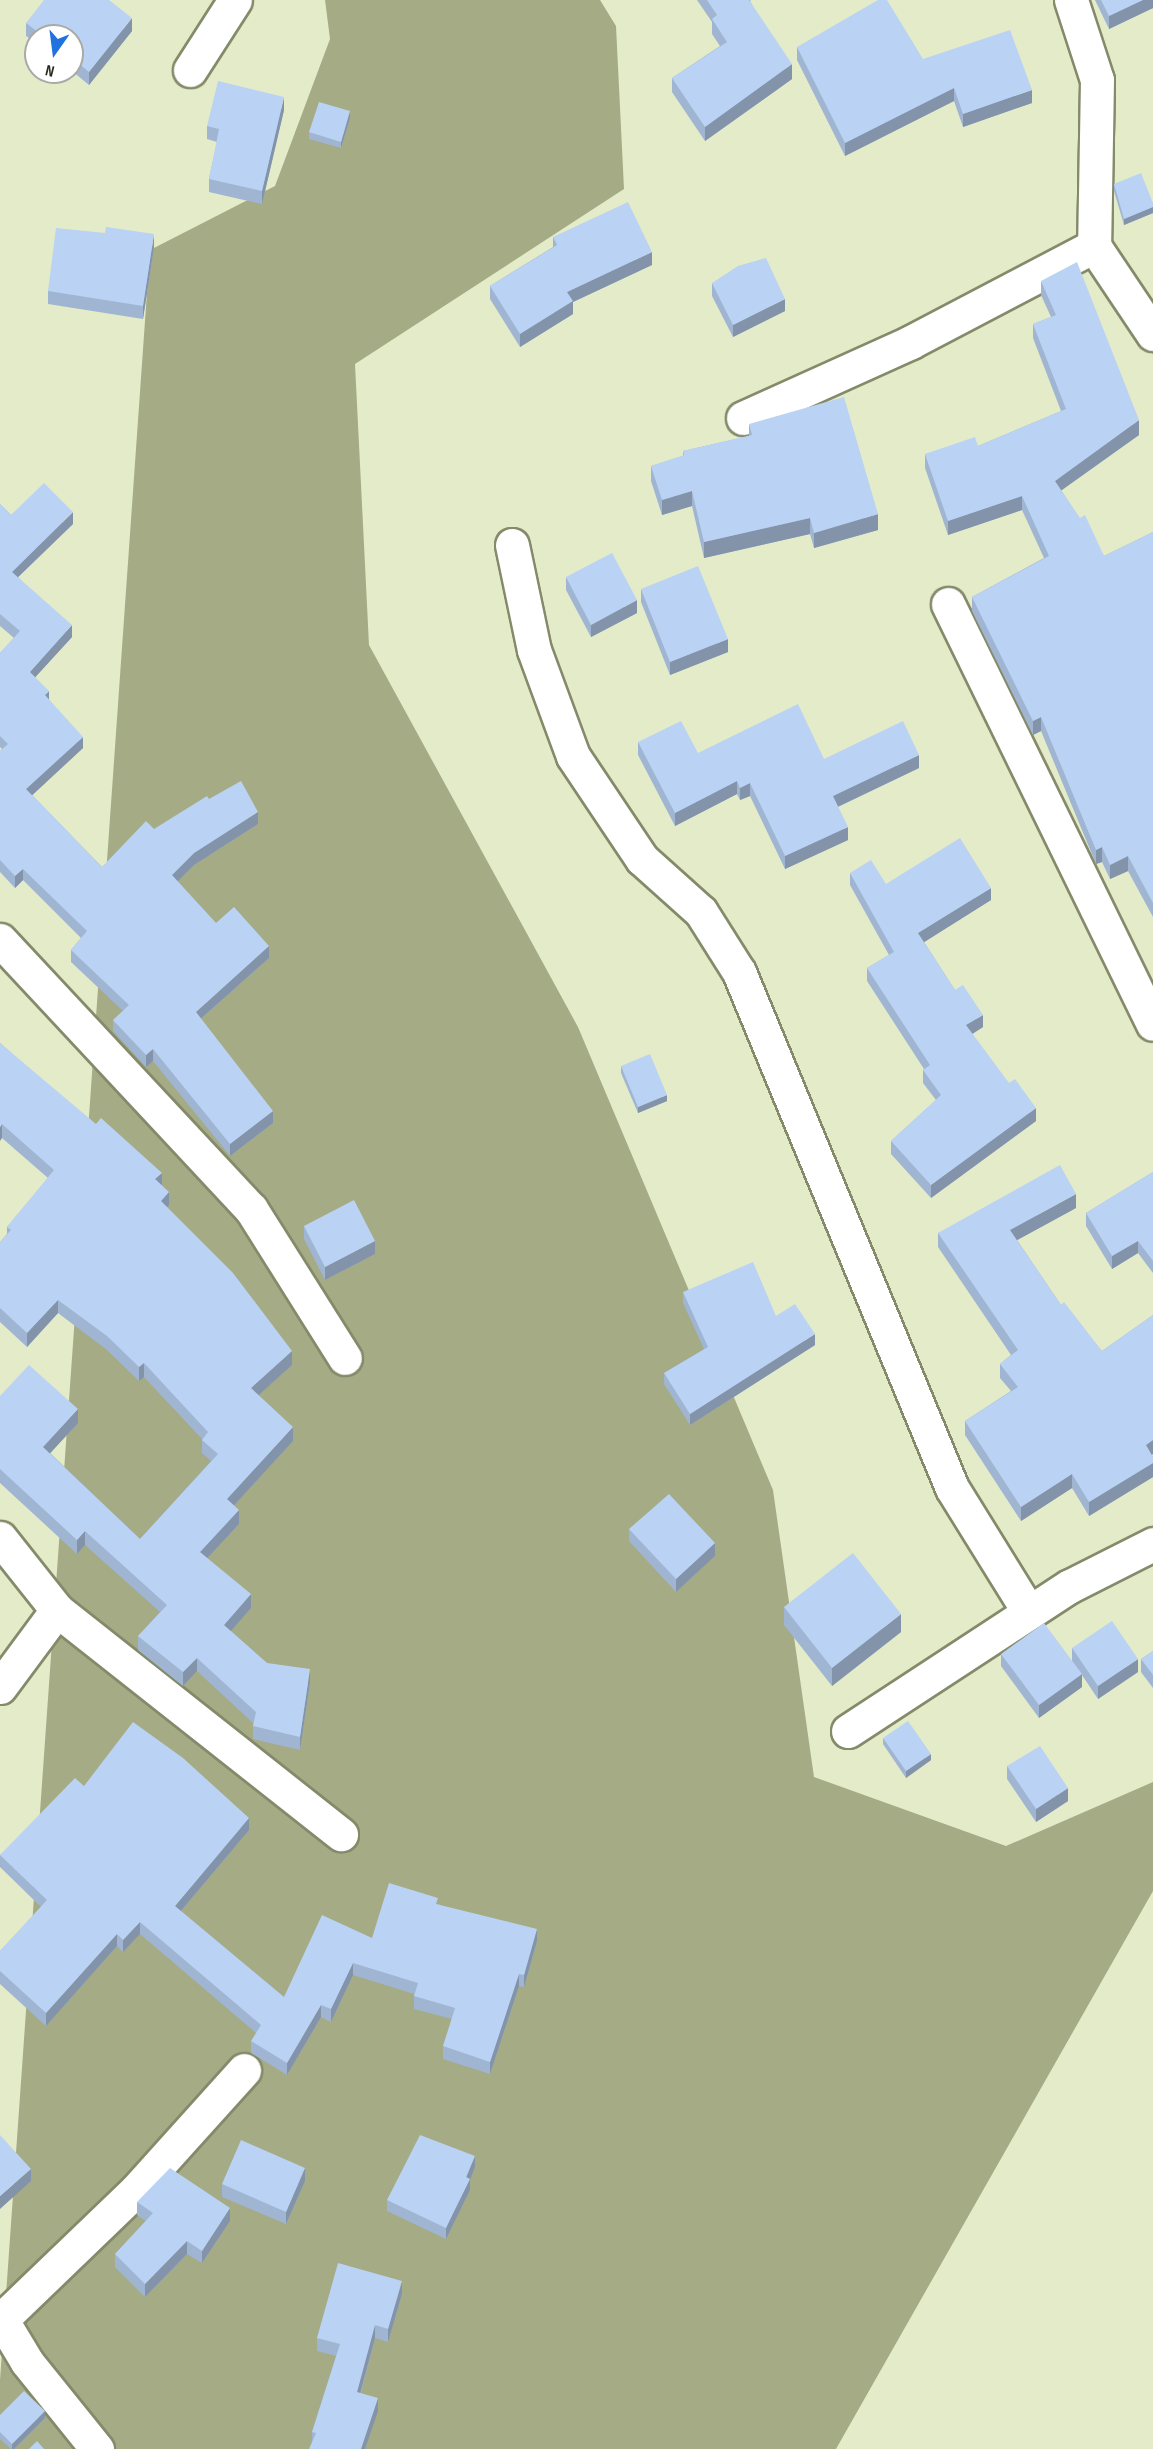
<!DOCTYPE html>
<style>
body{margin:0}
#map{position:relative;width:1153px;height:2449px;overflow:hidden;background:#e4ebc8;font-family:"Sofia Sans Condensed",sans-serif}
div>[style]{position:absolute}
[style*='--x']{left:calc(var(--x)*1px);top:calc(var(--y)*1px);width:calc(var(--w)*1px);rotate:calc(var(--a)*1deg)}
.forest>*{inset:0;background:#a4ab85}
.roads{filter:drop-shadow(2px 0 #848a6a) drop-shadow(-2px 0 #848a6a) drop-shadow(0 2px #848a6a) drop-shadow(0 -2px #848a6a)}
.minor>*{height:33px;margin:-16.5px;padding:0 16.5px;transform-origin:16.5px;border-radius:16.5px;background:#fff}
.wall>*{inset:0;background:#a0b5d1}
.shaded-wall>*{inset:0;background:#8293aa}
.building>*{inset:0;background:#bad2f3}
span{translate:-50% -50%;white-space:nowrap;text-align:center;line-height:1.15;-webkit-text-stroke:4.5px #fff;paint-order:stroke}
.north{position:absolute;left:24px;top:24px;width:60px;height:60px;box-sizing:border-box;background:#fff;border:2px solid #a9aaa5;border-radius:50%;rotate:194deg;font-size:16px;font-weight:700;line-height:24px;text-align:center;color:#282b1d}
.north::after{content:'';display:block;margin:auto;width:21px;height:27px;background:#2073de;clip-path:polygon(50% 0,100% 100%,50% 72%,0 100%)}
</style>
<div id="map">
<div class="forest">
<div style="clip-path:polygon(325px 0,600px 0,616px 26px,624px 189px,355px 364px,369px 645px,578px 1027px,773px 1490px,814px 1777px,1006px 1846px,1153px 1782px,1153px 1891px,836px 2449px,0 2449px,0 2380px,150px 250px,275px 186px,330px 39px)"></div>
</div>
<div class="roads">
<div class="minor">
<div style="--x:1071;--y:0;--w:84;--a:72"></div>
<div style="--x:1097;--y:80;--w:166;--a:91"></div>
<div style="--x:1094;--y:246;--w:106;--a:56.2"></div>
<div style="--x:190;--y:70;--w:83;--a:-57.3"></div>
<div style="--x:743;--y:418;--w:184;--a:-24.3"></div>
<div style="--x:911;--y:342;--w:207;--a:-27.7"></div>
<div style="--x:512;--y:545;--w:107;--a:78.2"></div>
<div style="--x:534;--y:650;--w:113;--a:69.8"></div>
<div style="--x:573;--y:756;--w:124;--a:56.2"></div>
<div style="--x:642;--y:859;--w:79;--a:41.9"></div>
<div style="--x:701;--y:912;--w:71;--a:57.7"></div>
<div style="--x:739;--y:972;--w:558;--a:67.57"></div>
<div style="--x:952;--y:1488;--w:146;--a:58.2"></div>
<div style="--x:948;--y:604;--w:467;--a:64"></div>
<div style="--x:0;--y:940;--w:368;--a:47"></div>
<div style="--x:251;--y:1209;--w:176;--a:57.8"></div>
<div style="--x:0;--y:1538;--w:92;--a:51.6"></div>
<div style="--x:57;--y:1610;--w:362;--a:38.3"></div>
<div style="--x:0;--y:1687;--w:96;--a:-53.5"></div>
<div style="--x:848;--y:1731;--w:265;--a:-33.2"></div>
<div style="--x:1070;--y:1586;--w:93;--a:-26.8"></div>
<div style="--x:0;--y:2317;--w:52;--a:59"></div>
<div style="--x:27;--y:2362;--w:112;--a:51.2"></div>
<div style="--x:2;--y:2319;--w:187;--a:-43.9"></div>
<div style="--x:137;--y:2189;--w:160;--a:-48"></div>
</div>
</div>
<div class="wall">
<div style="clip-path:polygon(697px 0,751px 0,750px 1px,792px 79px,705px 141px,672px 92px,672px 78px,720px 46px,712px 34px,712px 22px)"></div>
<div style="clip-path:polygon(1095px 0,1153px 0,1153px 8px,1109px 29px)"></div>
<div style="clip-path:polygon(26px 23px,132px 31px,89px 85px,72px 71px,72px 36px,36px 36px,36px 43px,26px 36px)"></div>
<div style="clip-path:polygon(797px 47px,923px 59px,1032px 103px,963px 127px,954px 101px,845px 156px,797px 60px)"></div>
<div style="clip-path:polygon(284px 110px,262px 204px,209px 192px,209px 179px,217px 142px,207px 139px,207px 126px)"></div>
<div style="clip-path:polygon(350px 118px,341px 148px,309px 139px,309px 132px)"></div>
<div style="clip-path:polygon(1114px 184px,1153px 203px,1153px 213px,1124px 225px,1114px 191px)"></div>
<div style="clip-path:polygon(553px 237px,652px 265px,573px 302px,573px 314px,520px 347px,490px 299px,490px 286px,553px 247px)"></div>
<div style="clip-path:polygon(154px 247px,143px 319px,48px 304px,48px 291px)"></div>
<div style="clip-path:polygon(1041px 281px,1139px 435px,1061px 490px,1104px 556px,1153px 532px,1153px 917px,1128px 871px,1110px 879px,1102px 862px,1096px 864px,1041px 731px,1033px 735px,972px 611px,972px 597px,1044px 558px,1022px 510px,948px 535px,925px 468px,925px 454px,978px 446px,1061px 411px,1033px 338px,1033px 324px,1051px 317px,1041px 295px)"></div>
<div style="clip-path:polygon(712px 283px,785px 311px,733px 337px,712px 296px)"></div>
<div style="clip-path:polygon(749px 424px,878px 530px,814px 548px,810px 534px,704px 558px,692px 506px,662px 515px,651px 481px,651px 466px,683px 456px,683px 451px,749px 436px)"></div>
<div style="clip-path:polygon(0 504px,11px 515px,73px 524px,18px 577px,72px 637px,35px 677px,49px 700px,83px 748px,32px 795px,102px 867px,154px 829px,209px 799px,258px 824px,194px 865px,177px 881px,216px 923px,269px 958px,201px 1019px,273px 1123px,230px 1156px,153px 1061px,146px 1067px,113px 1031px,113px 1020px,123px 1011px,71px 962px,71px 950px,81px 938px,23px 880px,15px 888px,0 872px,0 751px,2px 749px,0 747px,0 653px,14px 638px,0 626px)"></div>
<div style="clip-path:polygon(566px 577px,637px 613px,591px 637px,566px 590px)"></div>
<div style="clip-path:polygon(641px 589px,728px 652px,670px 675px,641px 602px)"></div>
<div style="clip-path:polygon(638px 742px,698px 753px,824px 759px,919px 768px,838px 807px,848px 840px,785px 869px,750px 796px,740px 800px,737px 794px,675px 826px,638px 755px)"></div>
<div style="clip-path:polygon(850px 873px,886px 884px,991px 900px,924px 942px,955px 990px,983px 1027px,972px 1034px,1036px 1121px,931px 1198px,891px 1154px,891px 1141px,936px 1100px,923px 1083px,923px 1070px,924px 1069px,867px 981px,867px 968px,889px 955px,850px 885px)"></div>
<div style="clip-path:polygon(0 1043px,162px 1185px,169px 1205px,167px 1207px,292px 1365px,258px 1395px,293px 1441px,234px 1505px,239px 1524px,207px 1558px,251px 1608px,231px 1631px,267px 1663px,310px 1682px,300px 1750px,253px 1739px,253px 1723px,197px 1671px,183px 1686px,138px 1650px,138px 1636px,160px 1612px,85px 1545px,77px 1554px,0 1483px,0 1396px,78px 1423px,50px 1453px,140px 1539px,211px 1461px,202px 1453px,202px 1439px,144px 1377px,139px 1381px,107px 1350px,58px 1313px,27px 1347px,0 1322px,0 1242px,7px 1234px,7px 1227px,48px 1178px,2px 1138px)"></div>
<div style="clip-path:polygon(621px 1066px,667px 1101px,638px 1113px,621px 1073px)"></div>
<div style="clip-path:polygon(1153px 1172px,1153px 1273px,1138px 1253px,1112px 1269px,1086px 1226px,1086px 1213px)"></div>
<div style="clip-path:polygon(1076px 1208px,1017px 1240px,1061px 1305px,1102px 1351px,1153px 1315px,1153px 1454px,1152px 1455px,1153px 1457px,1153px 1477px,1089px 1516px,1072px 1488px,1021px 1521px,965px 1435px,965px 1421px,1011px 1391px,1000px 1378px,1000px 1364px,1011px 1355px,938px 1247px,938px 1233px)"></div>
<div style="clip-path:polygon(304px 1226px,375px 1254px,325px 1280px,304px 1239px)"></div>
<div style="clip-path:polygon(683px 1292px,815px 1345px,690px 1425px,664px 1384px,664px 1373px,704px 1349px,683px 1303px)"></div>
<div style="clip-path:polygon(629px 1529px,715px 1556px,676px 1592px,629px 1541px)"></div>
<div style="clip-path:polygon(784px 1607px,901px 1632px,832px 1686px,784px 1625px)"></div>
<div style="clip-path:polygon(1072px 1648px,1138px 1672px,1098px 1699px,1082px 1675px,1082px 1687px,1039px 1718px,1001px 1666px,1001px 1654px,1072px 1661px)"></div>
<div style="clip-path:polygon(1153px 1651px,1153px 1688px,1141px 1672px,1141px 1659px)"></div>
<div style="clip-path:polygon(883px 1738px,931px 1760px,906px 1778px,883px 1744px)"></div>
<div style="clip-path:polygon(1007px 1766px,1068px 1801px,1036px 1822px,1007px 1779px)"></div>
<div style="clip-path:polygon(84px 1786px,249px 1830px,181px 1911px,284px 1997px,372px 1938px,438px 1904px,537px 1941px,524px 1987px,519px 1986px,490px 2074px,443px 2059px,443px 2046px,452px 2019px,414px 2009px,414px 1994px,353px 1975px,331px 2022px,321px 2017px,287px 2075px,251px 2053px,251px 2041px,256px 2033px,140px 1934px,123px 1952px,117px 1946px,46px 2026px,0 1984px,0 1951px,41px 1907px,0 1867px,0 1855px)"></div>
<div style="clip-path:polygon(475px 2167px,470px 2179px,470px 2190px,446px 2239px,387px 2211px,387px 2200px)"></div>
<div style="clip-path:polygon(305px 2181px,286px 2224px,222px 2197px,222px 2184px)"></div>
<div style="clip-path:polygon(137px 2202px,230px 2221px,202px 2263px,187px 2254px,145px 2297px,115px 2267px,115px 2254px,146px 2221px,137px 2215px)"></div>
<div style="clip-path:polygon(402px 2294px,388px 2342px,375px 2338px,361px 2393px,378px 2411px,312px 2442px,312px 2432px,336px 2356px,317px 2351px,317px 2338px)"></div>
<div style="clip-path:polygon(0 2415px,45px 2418px,14px 2449px,11px 2449px,0 2439px)"></div>
</div>
<div class="shaded-wall">
<div style="clip-path:polygon(1143px 0,1153px 0,1153px 8px,1109px 29px,1109px 16px)"></div>
<div style="clip-path:polygon(132px 18px,132px 31px,89px 85px,89px 72px)"></div>
<div style="clip-path:polygon(792px 64px,792px 79px,705px 141px,705px 127px)"></div>
<div style="clip-path:polygon(954px 88px,954px 101px,845px 156px,845px 143px)"></div>
<div style="clip-path:polygon(1032px 90px,1032px 103px,963px 127px,963px 114px)"></div>
<div style="clip-path:polygon(284px 97px,284px 110px,262px 204px,262px 191px)"></div>
<div style="clip-path:polygon(350px 111px,350px 118px,341px 148px,341px 142px)"></div>
<div style="clip-path:polygon(1153px 207px,1153px 213px,1124px 225px,1124px 219px)"></div>
<div style="clip-path:polygon(154px 234px,154px 247px,143px 319px,143px 306px)"></div>
<div style="clip-path:polygon(652px 252px,652px 265px,573px 302px,573px 314px,520px 347px,520px 334px,567px 292px)"></div>
<div style="clip-path:polygon(785px 299px,785px 311px,733px 337px,733px 325px)"></div>
<div style="clip-path:polygon(1139px 420px,1139px 435px,1055px 495px,1055px 481px)"></div>
<div style="clip-path:polygon(692px 491px,692px 506px,662px 515px,662px 500px)"></div>
<div style="clip-path:polygon(1022px 496px,1022px 510px,948px 535px,948px 521px)"></div>
<div style="clip-path:polygon(73px 512px,73px 524px,12px 583px,12px 572px)"></div>
<div style="clip-path:polygon(878px 514px,878px 530px,814px 548px,814px 533px)"></div>
<div style="clip-path:polygon(810px 518px,810px 534px,704px 558px,704px 542px)"></div>
<div style="clip-path:polygon(637px 600px,637px 613px,591px 637px,591px 625px)"></div>
<div style="clip-path:polygon(72px 625px,72px 637px,30px 683px,30px 672px)"></div>
<div style="clip-path:polygon(728px 639px,728px 652px,670px 675px,670px 662px)"></div>
<div style="clip-path:polygon(49px 691px,49px 702px,45px 695px)"></div>
<div style="clip-path:polygon(1041px 717px,1041px 731px,1033px 735px,1033px 721px)"></div>
<div style="clip-path:polygon(83px 737px,83px 748px,26px 801px,26px 789px)"></div>
<div style="clip-path:polygon(919px 755px,919px 768px,833px 809px,833px 796px)"></div>
<div style="clip-path:polygon(737px 781px,737px 794px,675px 826px,675px 813px)"></div>
<div style="clip-path:polygon(750px 783px,750px 796px,740px 800px,740px 788px)"></div>
<div style="clip-path:polygon(258px 812px,258px 824px,194px 865px,172px 887px,172px 875px,194px 853px)"></div>
<div style="clip-path:polygon(848px 827px,848px 840px,785px 869px,785px 856px)"></div>
<div style="clip-path:polygon(1102px 847px,1102px 862px,1096px 864px,1096px 850px)"></div>
<div style="clip-path:polygon(1128px 856px,1128px 871px,1110px 879px,1110px 865px)"></div>
<div style="clip-path:polygon(23px 869px,23px 880px,15px 888px,15px 876px)"></div>
<div style="clip-path:polygon(991px 888px,991px 900px,918px 946px,918px 933px)"></div>
<div style="clip-path:polygon(269px 946px,269px 958px,196px 1023px,196px 1012px)"></div>
<div style="clip-path:polygon(983px 1015px,983px 1027px,966px 1038px,966px 1025px)"></div>
<div style="clip-path:polygon(153px 1049px,153px 1061px,146px 1067px,146px 1055px)"></div>
<div style="clip-path:polygon(667px 1095px,667px 1101px,638px 1113px,638px 1107px)"></div>
<div style="clip-path:polygon(1036px 1108px,1036px 1121px,931px 1198px,931px 1185px)"></div>
<div style="clip-path:polygon(273px 1111px,273px 1123px,230px 1156px,230px 1144px)"></div>
<div style="clip-path:polygon(2px 1124px,2px 1138px,0 1141px,0 1127px)"></div>
<div style="clip-path:polygon(162px 1173px,162px 1186px,155px 1179px)"></div>
<div style="clip-path:polygon(169px 1192px,169px 1205px,161px 1214px,161px 1201px)"></div>
<div style="clip-path:polygon(1076px 1194px,1076px 1208px,1010px 1244px,1010px 1230px)"></div>
<div style="clip-path:polygon(375px 1241px,375px 1254px,325px 1280px,325px 1267px)"></div>
<div style="clip-path:polygon(1138px 1241px,1138px 1253px,1112px 1269px,1112px 1256px)"></div>
<div style="clip-path:polygon(58px 1300px,58px 1313px,27px 1347px,27px 1333px)"></div>
<div style="clip-path:polygon(815px 1334px,815px 1345px,690px 1425px,690px 1414px)"></div>
<div style="clip-path:polygon(292px 1351px,292px 1365px,251px 1402px,251px 1388px)"></div>
<div style="clip-path:polygon(144px 1363px,144px 1377px,139px 1381px,139px 1367px)"></div>
<div style="clip-path:polygon(78px 1409px,78px 1423px,43px 1461px,43px 1447px)"></div>
<div style="clip-path:polygon(293px 1427px,293px 1441px,227px 1513px,227px 1499px)"></div>
<div style="clip-path:polygon(1153px 1440px,1153px 1454px,1146px 1459px,1146px 1445px)"></div>
<div style="clip-path:polygon(1153px 1463px,1153px 1477px,1089px 1516px,1089px 1502px)"></div>
<div style="clip-path:polygon(1072px 1474px,1072px 1488px,1021px 1521px,1021px 1507px)"></div>
<div style="clip-path:polygon(239px 1510px,239px 1524px,200px 1566px,200px 1552px)"></div>
<div style="clip-path:polygon(85px 1531px,85px 1545px,77px 1554px,77px 1540px)"></div>
<div style="clip-path:polygon(715px 1543px,715px 1556px,676px 1592px,676px 1579px)"></div>
<div style="clip-path:polygon(251px 1594px,251px 1608px,224px 1639px,224px 1625px)"></div>
<div style="clip-path:polygon(901px 1614px,901px 1632px,832px 1686px,832px 1668px)"></div>
<div style="clip-path:polygon(197px 1658px,197px 1671px,183px 1686px,183px 1672px)"></div>
<div style="clip-path:polygon(1138px 1659px,1138px 1672px,1098px 1699px,1098px 1686px)"></div>
<div style="clip-path:polygon(310px 1669px,310px 1682px,300px 1750px,300px 1737px)"></div>
<div style="clip-path:polygon(1082px 1674px,1082px 1687px,1039px 1718px,1039px 1705px)"></div>
<div style="clip-path:polygon(931px 1754px,931px 1760px,906px 1778px,906px 1771px)"></div>
<div style="clip-path:polygon(1068px 1788px,1068px 1801px,1036px 1822px,1036px 1809px)"></div>
<div style="clip-path:polygon(249px 1818px,249px 1830px,175px 1918px,175px 1906px)"></div>
<div style="clip-path:polygon(140px 1922px,140px 1934px,123px 1952px,123px 1940px)"></div>
<div style="clip-path:polygon(537px 1929px,537px 1941px,524px 1987px,524px 1975px)"></div>
<div style="clip-path:polygon(117px 1934px,117px 1946px,46px 2026px,46px 2013px)"></div>
<div style="clip-path:polygon(353px 1963px,353px 1975px,331px 2022px,331px 2009px)"></div>
<div style="clip-path:polygon(519px 1974px,519px 1986px,490px 2074px,490px 2062px)"></div>
<div style="clip-path:polygon(321px 2005px,321px 2017px,287px 2075px,287px 2063px)"></div>
<div style="clip-path:polygon(475px 2156px,475px 2167px,468px 2185px,470px 2179px,470px 2190px,446px 2239px,446px 2228px)"></div>
<div style="clip-path:polygon(305px 2168px,305px 2181px,286px 2224px,286px 2212px)"></div>
<div style="clip-path:polygon(31px 2169px,31px 2181px,0 2209px,0 2196px)"></div>
<div style="clip-path:polygon(230px 2208px,230px 2221px,202px 2263px,202px 2251px)"></div>
<div style="clip-path:polygon(187px 2241px,187px 2254px,145px 2297px,145px 2284px)"></div>
<div style="clip-path:polygon(402px 2281px,402px 2294px,388px 2342px,388px 2329px)"></div>
<div style="clip-path:polygon(375px 2325px,375px 2338px,357px 2405px,357px 2392px)"></div>
<div style="clip-path:polygon(378px 2398px,378px 2411px,365px 2449px,361px 2449px)"></div>
<div style="clip-path:polygon(45px 2411px,45px 2418px,14px 2449px,12px 2449px,12px 2444px)"></div>
</div>
<div class="building">
<div style="clip-path:polygon(44px 0,109px 0,132px 18px,89px 72px,72px 58px,72px 36px,43px 36px,26px 23px)"></div>
<div style="clip-path:polygon(707px 0,749px 0,792px 64px,705px 127px,672px 78px,727px 42px,712px 19px,717px 15px)"></div>
<div style="clip-path:polygon(878px 0,887px 0,923px 59px,1010px 30px,1032px 90px,963px 114px,954px 88px,845px 143px,797px 47px)"></div>
<div style="clip-path:polygon(1101px 0,1143px 0,1109px 16px)"></div>
<div style="clip-path:polygon(218px 81px,284px 97px,262px 191px,209px 179px,219px 129px,207px 126px)"></div>
<div style="clip-path:polygon(319px 102px,350px 111px,341px 142px,309px 132px)"></div>
<div style="clip-path:polygon(1141px 173px,1153px 203px,1153px 207px,1124px 219px,1114px 184px)"></div>
<div style="clip-path:polygon(628px 202px,652px 252px,567px 292px,573px 301px,520px 334px,490px 286px,557px 245px,553px 237px)"></div>
<div style="clip-path:polygon(106px 227px,154px 234px,143px 306px,48px 291px,56px 228px,105px 233px)"></div>
<div style="clip-path:polygon(766px 258px,785px 299px,733px 325px,712px 283px,738px 266px)"></div>
<div style="clip-path:polygon(1077px 262px,1139px 420px,1055px 481px,1080px 518px,1085px 515px,1104px 556px,1153px 532px,1153px 903px,1128px 856px,1110px 865px,1102px 847px,1096px 850px,1041px 717px,1033px 721px,972px 597px,1049px 556px,1022px 496px,948px 521px,925px 454px,975px 437px,978px 446px,1066px 409px,1033px 324px,1056px 315px,1041px 281px)"></div>
<div style="clip-path:polygon(844px 397px,878px 514px,814px 533px,810px 518px,704px 542px,692px 491px,662px 500px,651px 466px,684px 455px,683px 451px,752px 435px,749px 424px)"></div>
<div style="clip-path:polygon(44px 483px,73px 512px,12px 572px,72px 625px,30px 672px,49px 691px,45px 695px,83px 737px,26px 789px,102px 867px,146px 821px,154px 829px,207px 796px,209px 799px,241px 781px,258px 812px,194px 853px,172px 875px,216px 923px,234px 907px,269px 946px,196px 1012px,273px 1111px,230px 1144px,153px 1049px,146px 1055px,113px 1020px,129px 1005px,71px 950px,87px 931px,23px 869px,15px 876px,0 860px,0 751px,8px 744px,0 736px,0 653px,20px 631px,0 614px,0 504px,11px 515px)"></div>
<div style="clip-path:polygon(612px 553px,637px 600px,591px 625px,566px 577px)"></div>
<div style="clip-path:polygon(698px 566px,728px 639px,670px 662px,641px 589px)"></div>
<div style="clip-path:polygon(798px 704px,824px 759px,903px 721px,919px 755px,833px 796px,848px 827px,785px 856px,750px 783px,740px 788px,737px 781px,675px 813px,638px 742px,681px 721px,698px 753px)"></div>
<div style="clip-path:polygon(960px 838px,991px 888px,918px 933px,955px 990px,963px 985px,983px 1015px,966px 1025px,1009px 1083px,1015px 1079px,1036px 1108px,931px 1185px,891px 1141px,941px 1095px,923px 1070px,930px 1065px,867px 968px,894px 952px,850px 873px,871px 860px,886px 884px)"></div>
<div style="clip-path:polygon(0 1043px,96px 1124px,101px 1118px,162px 1173px,155px 1179px,169px 1192px,161px 1201px,233px 1273px,292px 1351px,251px 1388px,293px 1427px,227px 1499px,239px 1510px,200px 1552px,251px 1594px,224px 1625px,267px 1663px,310px 1669px,300px 1737px,253px 1726px,256px 1712px,197px 1658px,183px 1672px,138px 1636px,167px 1605px,85px 1531px,77px 1540px,0 1469px,0 1396px,29px 1365px,78px 1409px,43px 1447px,140px 1539px,218px 1454px,202px 1440px,208px 1432px,144px 1363px,139px 1367px,107px 1336px,58px 1300px,27px 1333px,0 1308px,0 1242px,11px 1230px,7px 1227px,54px 1170px,2px 1124px,0 1127px)"></div>
<div style="clip-path:polygon(650px 1054px,667px 1095px,638px 1107px,621px 1066px)"></div>
<div style="clip-path:polygon(1060px 1165px,1076px 1194px,1010px 1230px,1061px 1305px,1064px 1302px,1102px 1351px,1153px 1315px,1153px 1440px,1146px 1445px,1153px 1457px,1153px 1463px,1089px 1502px,1072px 1474px,1021px 1507px,965px 1421px,1018px 1387px,1000px 1364px,1018px 1350px,938px 1233px)"></div>
<div style="clip-path:polygon(1153px 1172px,1153px 1261px,1138px 1241px,1112px 1256px,1086px 1213px)"></div>
<div style="clip-path:polygon(354px 1200px,375px 1241px,325px 1267px,304px 1226px)"></div>
<div style="clip-path:polygon(753px 1262px,776px 1316px,795px 1304px,815px 1334px,690px 1414px,664px 1373px,708px 1347px,683px 1292px)"></div>
<div style="clip-path:polygon(669px 1494px,715px 1543px,676px 1579px,629px 1529px)"></div>
<div style="clip-path:polygon(853px 1553px,901px 1614px,832px 1668px,784px 1607px)"></div>
<div style="clip-path:polygon(1112px 1621px,1138px 1659px,1098px 1686px,1072px 1648px)"></div>
<div style="clip-path:polygon(1044px 1623px,1082px 1674px,1039px 1705px,1001px 1654px)"></div>
<div style="clip-path:polygon(1153px 1651px,1153px 1675px,1141px 1659px)"></div>
<div style="clip-path:polygon(908px 1721px,931px 1754px,906px 1771px,883px 1738px)"></div>
<div style="clip-path:polygon(133px 1722px,183px 1758px,249px 1818px,175px 1906px,284px 1997px,322px 1915px,372px 1938px,389px 1883px,438px 1898px,436px 1904px,537px 1929px,524px 1975px,519px 1974px,490px 2062px,443px 2046px,455px 2008px,414px 1996px,418px 1983px,353px 1963px,331px 2009px,321px 2005px,287px 2063px,251px 2041px,261px 2025px,140px 1922px,123px 1940px,117px 1934px,46px 2013px,0 1971px,0 1951px,47px 1900px,0 1855px,75px 1778px,84px 1786px)"></div>
<div style="clip-path:polygon(1040px 1746px,1068px 1788px,1036px 1809px,1007px 1766px)"></div>
<div style="clip-path:polygon(0 2135px,31px 2169px,0 2196px)"></div>
<div style="clip-path:polygon(420px 2135px,475px 2156px,466px 2177px,470px 2179px,446px 2228px,387px 2200px)"></div>
<div style="clip-path:polygon(241px 2140px,305px 2168px,286px 2212px,222px 2184px)"></div>
<div style="clip-path:polygon(170px 2168px,230px 2208px,202px 2251px,187px 2241px,145px 2284px,115px 2254px,153px 2213px,137px 2202px)"></div>
<div style="clip-path:polygon(338px 2263px,402px 2281px,388px 2329px,375px 2325px,357px 2392px,378px 2398px,361px 2449px,309px 2449px,316px 2433px,312px 2432px,340px 2344px,317px 2338px)"></div>
<div style="clip-path:polygon(24px 2391px,45px 2411px,12px 2444px,0 2432px,0 2415px)"></div>
<div style="clip-path:polygon(37px 2441px,44px 2449px,29px 2449px)"></div>
</div>
<div class="north">N</div>
</div>
